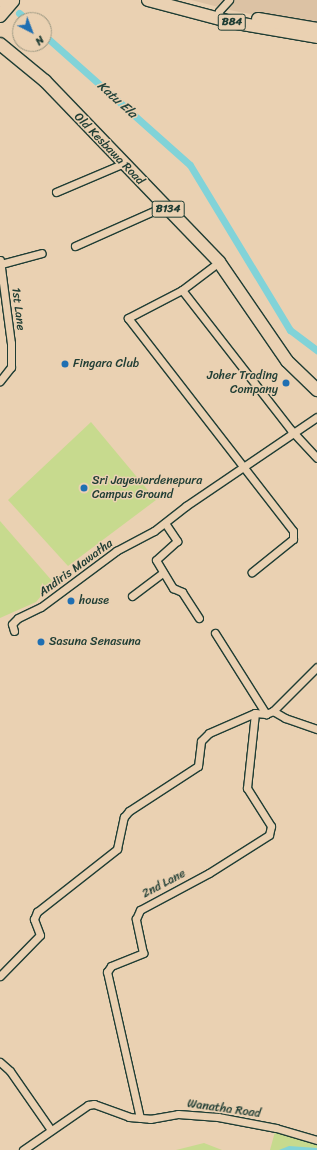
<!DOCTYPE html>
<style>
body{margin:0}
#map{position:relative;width:317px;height:1150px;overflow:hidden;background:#ead1b2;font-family:Sriracha,sans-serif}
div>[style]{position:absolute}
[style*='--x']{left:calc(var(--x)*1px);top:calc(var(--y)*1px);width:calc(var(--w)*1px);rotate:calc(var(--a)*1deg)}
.built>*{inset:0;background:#dcc2a4}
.green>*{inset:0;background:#c7da8e}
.water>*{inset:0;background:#81d3d8}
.canal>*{height:7px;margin:-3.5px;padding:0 3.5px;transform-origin:3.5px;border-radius:3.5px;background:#81d3d8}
.roads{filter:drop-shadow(1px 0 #1f3d34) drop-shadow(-1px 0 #1f3d34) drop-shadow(0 1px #1f3d34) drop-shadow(0 -1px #1f3d34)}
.street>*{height:7px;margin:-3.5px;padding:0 3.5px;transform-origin:3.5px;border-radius:3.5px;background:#ead1b2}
.primary>*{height:12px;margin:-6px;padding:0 6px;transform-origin:6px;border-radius:6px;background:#ead1b2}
.dots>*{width:11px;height:11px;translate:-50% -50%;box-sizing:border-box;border:2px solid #ead1b2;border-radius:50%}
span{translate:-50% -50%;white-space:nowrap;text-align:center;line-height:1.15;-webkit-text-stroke:3px #ead1b2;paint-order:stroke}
.shield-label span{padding:1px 3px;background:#ead1b2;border:1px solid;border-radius:3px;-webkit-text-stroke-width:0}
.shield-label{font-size:11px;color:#1f3d34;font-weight:700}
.street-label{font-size:12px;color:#1f3d34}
.poi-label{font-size:12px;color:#1f3d34}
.left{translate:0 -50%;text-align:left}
.right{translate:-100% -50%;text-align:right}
.water-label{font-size:13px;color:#24443c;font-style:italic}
.north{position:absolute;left:12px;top:12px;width:40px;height:40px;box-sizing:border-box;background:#ead1b2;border:1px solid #999680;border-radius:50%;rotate:138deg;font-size:11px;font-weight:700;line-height:16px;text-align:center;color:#1f3d34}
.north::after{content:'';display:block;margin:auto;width:14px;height:18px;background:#1f6fb2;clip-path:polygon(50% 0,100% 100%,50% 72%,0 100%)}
</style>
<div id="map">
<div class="built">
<div style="clip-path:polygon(191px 0,317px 0,317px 26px,234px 11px)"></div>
</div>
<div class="green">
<div style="clip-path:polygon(91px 422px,156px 500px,68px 566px,8px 500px)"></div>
<div style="clip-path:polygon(0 521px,53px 582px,36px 602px,0 618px)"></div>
<div style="clip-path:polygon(276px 1128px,317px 1140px,317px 1150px,270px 1150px)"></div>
<div style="clip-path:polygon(204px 1143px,222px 1150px,176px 1150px)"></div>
</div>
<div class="water">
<div style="clip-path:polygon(289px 1146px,317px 1148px,317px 1150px,279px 1150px)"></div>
</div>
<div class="canal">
<div style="--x:19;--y:13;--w:11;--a:41"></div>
<div style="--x:44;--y:35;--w:195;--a:41.7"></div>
<div style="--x:190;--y:165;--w:193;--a:58.8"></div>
<div style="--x:290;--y:330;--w:34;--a:37"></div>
</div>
<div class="roads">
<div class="street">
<div style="--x:217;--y:18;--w:7;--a:-74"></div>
<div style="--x:219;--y:11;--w:15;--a:-48"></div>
<div style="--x:56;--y:192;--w:72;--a:-23"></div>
<div style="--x:75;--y:246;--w:98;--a:-24"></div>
<div style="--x:0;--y:260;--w:84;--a:82.5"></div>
<div style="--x:11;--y:343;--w:24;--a:90"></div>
<div style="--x:11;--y:367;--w:18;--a:128"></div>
<div style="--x:219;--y:262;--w:46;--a:142.9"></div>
<div style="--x:182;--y:290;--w:61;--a:152.6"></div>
<div style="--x:128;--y:318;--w:269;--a:52.2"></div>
<div style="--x:293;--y:531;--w:8;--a:90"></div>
<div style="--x:293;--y:539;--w:53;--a:141.2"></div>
<div style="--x:1;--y:264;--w:42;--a:-15"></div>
<div style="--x:182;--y:290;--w:177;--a:52.1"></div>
<div style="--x:291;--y:430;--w:38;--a:47"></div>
<div style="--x:165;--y:523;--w:22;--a:56"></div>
<div style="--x:177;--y:541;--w:28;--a:138"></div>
<div style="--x:156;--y:560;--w:33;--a:59"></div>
<div style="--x:173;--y:588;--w:10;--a:24"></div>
<div style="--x:182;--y:592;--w:31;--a:57"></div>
<div style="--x:132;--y:596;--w:39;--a:-37"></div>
<div style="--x:14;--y:631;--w:7;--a:-106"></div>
<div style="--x:12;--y:624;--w:8;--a:-45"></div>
<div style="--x:18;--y:618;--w:25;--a:-26"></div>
<div style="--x:41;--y:607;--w:94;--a:-36.7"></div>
<div style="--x:116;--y:551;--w:43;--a:-27.8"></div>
<div style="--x:154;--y:531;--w:41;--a:-38"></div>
<div style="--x:186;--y:506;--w:158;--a:-34.2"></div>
<div style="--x:215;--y:633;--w:96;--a:57.8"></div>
<div style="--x:273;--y:711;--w:14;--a:30"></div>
<div style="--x:285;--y:718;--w:34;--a:19"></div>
<div style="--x:0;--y:976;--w:57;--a:-45.7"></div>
<div style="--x:40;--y:935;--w:17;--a:-111"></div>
<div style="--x:34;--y:919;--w:8;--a:-67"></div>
<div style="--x:37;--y:912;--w:102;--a:-38.2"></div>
<div style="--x:117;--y:849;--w:33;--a:-78"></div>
<div style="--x:124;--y:817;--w:8;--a:-50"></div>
<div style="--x:129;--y:811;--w:82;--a:-33.1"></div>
<div style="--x:198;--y:766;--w:25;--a:-83"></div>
<div style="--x:201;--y:741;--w:11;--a:-45"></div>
<div style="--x:209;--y:733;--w:50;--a:-23.5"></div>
<div style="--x:255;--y:713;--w:11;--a:5"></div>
<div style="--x:266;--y:714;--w:8;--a:-23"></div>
<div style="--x:273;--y:711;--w:62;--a:-45"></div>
<div style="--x:0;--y:1062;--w:13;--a:42"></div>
<div style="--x:10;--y:1071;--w:72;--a:55.2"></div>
<div style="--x:140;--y:1118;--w:150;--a:-102.7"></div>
<div style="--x:107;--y:972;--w:7;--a:-56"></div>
<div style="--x:111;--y:966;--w:35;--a:-22"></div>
<div style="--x:143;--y:953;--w:35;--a:-102"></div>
<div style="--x:136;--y:919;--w:10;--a:-66"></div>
<div style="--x:140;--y:910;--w:78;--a:-28.2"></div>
<div style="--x:209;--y:873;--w:71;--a:-32.3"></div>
<div style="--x:269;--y:835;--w:9;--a:-77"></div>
<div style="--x:271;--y:826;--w:45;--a:-122.3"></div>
<div style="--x:247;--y:788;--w:75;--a:-83.9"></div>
<div style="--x:23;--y:1150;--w:79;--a:-34.7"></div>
<div style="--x:88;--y:1105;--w:6;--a:-9"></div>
<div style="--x:94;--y:1104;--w:37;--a:20"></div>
<div style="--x:129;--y:1117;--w:21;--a:5"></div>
<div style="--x:150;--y:1119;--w:28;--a:-10"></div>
<div style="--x:178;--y:1114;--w:40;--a:4.3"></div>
<div style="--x:218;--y:1117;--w:59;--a:10.7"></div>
<div style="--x:276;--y:1128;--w:43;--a:16.3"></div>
</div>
<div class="primary">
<div style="--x:148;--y:0;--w:86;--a:14.8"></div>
<div style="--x:231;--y:22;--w:87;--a:9.9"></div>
<div style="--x:0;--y:1;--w:2;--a:-27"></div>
<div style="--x:0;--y:16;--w:20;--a:-49"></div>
<div style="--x:258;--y:19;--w:60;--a:9.6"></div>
<div style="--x:0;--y:44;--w:58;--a:39.4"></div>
<div style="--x:45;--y:81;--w:251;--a:46.1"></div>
<div style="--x:219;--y:262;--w:120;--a:55.5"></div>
<div style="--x:287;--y:361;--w:42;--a:44"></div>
</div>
</div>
<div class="dots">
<div style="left:65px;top:364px;background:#1f6fb2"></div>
<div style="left:286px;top:383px;background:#1f6fb2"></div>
<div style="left:84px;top:488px;background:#1f6fb2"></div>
<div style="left:71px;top:601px;background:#1f6fb2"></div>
<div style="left:41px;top:642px;background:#1f6fb2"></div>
</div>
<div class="shield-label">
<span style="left:232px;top:22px">B84</span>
<span style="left:168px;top:209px">B134</span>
</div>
<div class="street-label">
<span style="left:109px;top:149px;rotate:46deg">Old Kesbawa Road</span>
<span style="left:18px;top:309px;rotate:83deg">1st Lane</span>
<span style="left:76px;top:568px;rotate:-36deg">Andiris Mawatha</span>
<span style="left:164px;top:884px;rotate:-28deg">2nd Lane</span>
<span style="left:224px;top:1109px;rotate:8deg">Wanatha Road</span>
</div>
<div class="poi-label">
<span class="left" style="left:73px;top:364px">Fingara Club</span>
<span class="right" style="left:278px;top:383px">Joher Trading<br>Company</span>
<span class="left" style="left:92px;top:488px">Sri Jayewardenepura<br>Campus Ground</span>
<span class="left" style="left:79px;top:601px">house</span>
<span class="left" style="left:49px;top:642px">Sasuna Senasuna</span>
</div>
<div class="water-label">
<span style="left:117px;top:100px;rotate:42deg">Katu Ela</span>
</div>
<div class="north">N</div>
</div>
